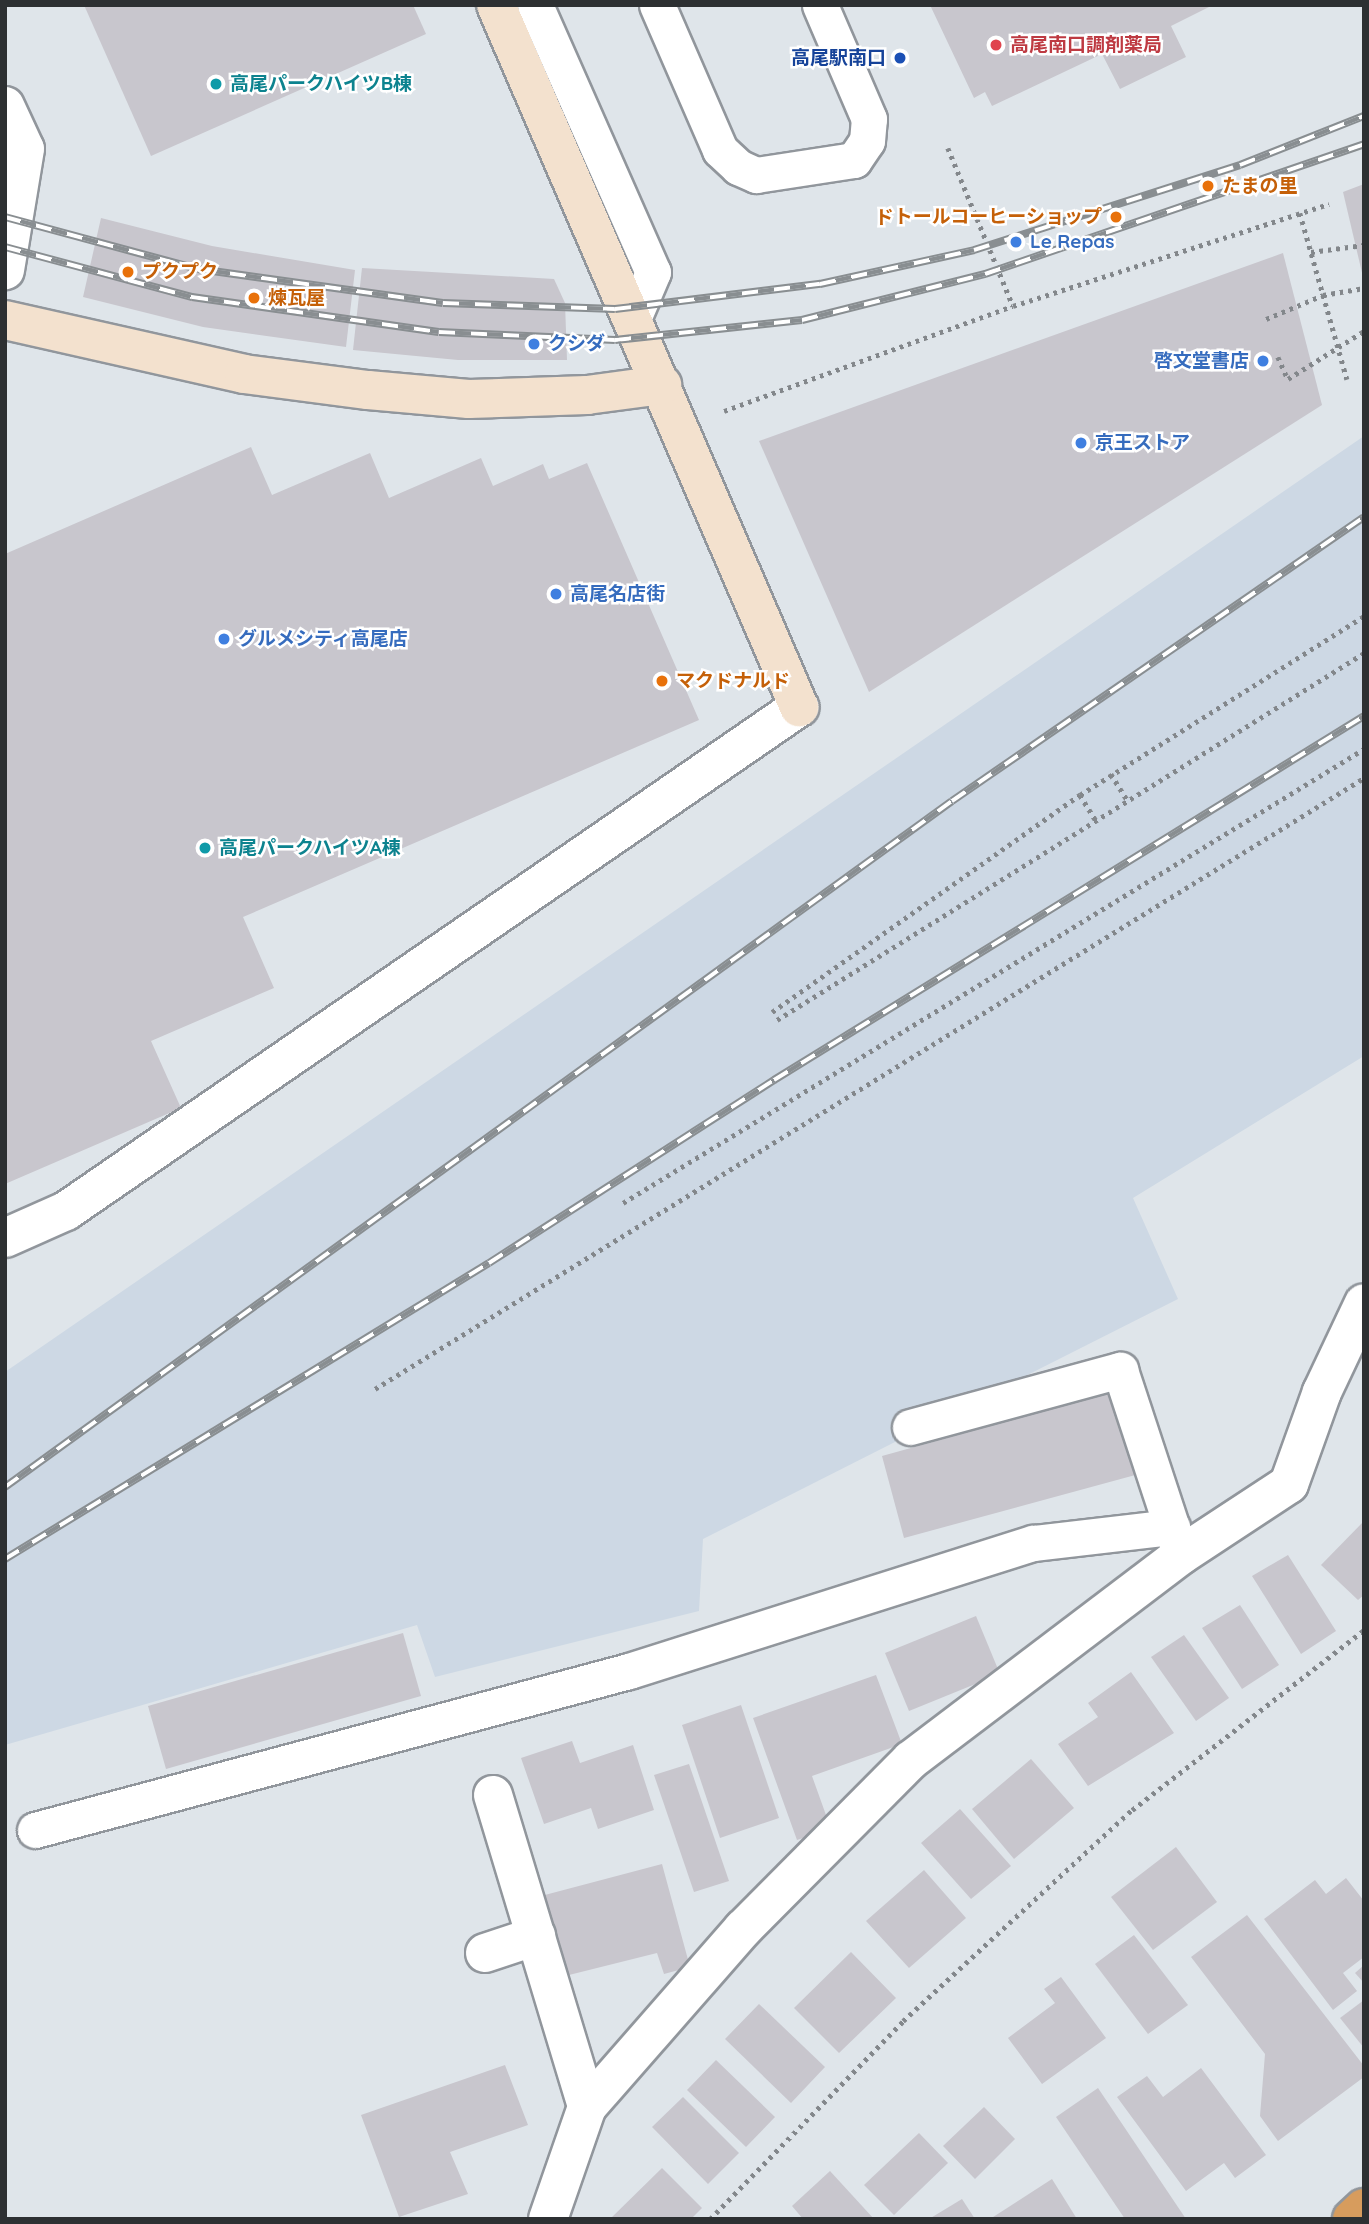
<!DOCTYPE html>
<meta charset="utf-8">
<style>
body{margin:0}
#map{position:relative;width:1369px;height:2224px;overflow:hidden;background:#dfe5ea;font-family:Quicksand,"Noto Sans JP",sans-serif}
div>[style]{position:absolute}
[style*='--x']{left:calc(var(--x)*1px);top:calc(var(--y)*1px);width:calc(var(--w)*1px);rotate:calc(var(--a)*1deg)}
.built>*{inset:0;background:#cdd8e4}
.building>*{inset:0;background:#c8c6cd}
.path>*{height:4.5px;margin-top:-2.25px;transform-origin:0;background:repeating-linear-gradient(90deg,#83878b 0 3.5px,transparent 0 8.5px)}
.roads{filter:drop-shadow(2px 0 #91969c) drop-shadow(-2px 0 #91969c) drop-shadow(0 2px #91969c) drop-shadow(0 -2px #91969c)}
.lane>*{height:35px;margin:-17.5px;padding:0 17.5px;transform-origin:17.5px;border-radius:17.5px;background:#fff}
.street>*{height:38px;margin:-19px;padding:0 19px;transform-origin:19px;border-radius:19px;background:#fff}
.secondary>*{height:38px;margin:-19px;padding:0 19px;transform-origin:19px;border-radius:19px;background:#f3e1ce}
.highway>*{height:38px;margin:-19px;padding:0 19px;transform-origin:19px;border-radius:19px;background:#d79c5d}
.rail>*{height:8px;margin-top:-4px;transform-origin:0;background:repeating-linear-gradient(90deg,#fff 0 16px,#898e91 0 32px);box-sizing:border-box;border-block:2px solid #898e91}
.path-bridge>*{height:4.5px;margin-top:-2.25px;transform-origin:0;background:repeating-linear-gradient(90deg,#83878b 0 3.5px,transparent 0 8.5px)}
.dots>*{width:19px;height:19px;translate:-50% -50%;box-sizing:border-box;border:4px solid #fff;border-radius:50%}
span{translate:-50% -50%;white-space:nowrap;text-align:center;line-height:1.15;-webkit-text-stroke:5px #fff;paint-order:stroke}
.health-label{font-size:19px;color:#be3a42;font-weight:700}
.left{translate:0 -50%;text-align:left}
.transit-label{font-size:19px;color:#164399;font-weight:700}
.right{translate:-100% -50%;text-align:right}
.culture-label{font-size:19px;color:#0d838f;font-weight:700}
.food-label{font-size:19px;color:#c56008;font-weight:700}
.shop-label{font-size:19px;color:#366cbe;font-weight:700}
.frame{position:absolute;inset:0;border:7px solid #2d3032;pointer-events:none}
</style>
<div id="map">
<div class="built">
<div style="clip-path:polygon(1364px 436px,1364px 1056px,1133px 1198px,1178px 1299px,703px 1539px,699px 1611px,435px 1677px,417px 1625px,5px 1745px,5px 1372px)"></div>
</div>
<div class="building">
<div style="clip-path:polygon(84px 5px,413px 5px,426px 34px,151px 156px)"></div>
<div style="clip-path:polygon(930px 5px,1213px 5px,1171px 26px,1186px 57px,1120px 89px,1102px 54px,992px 106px,985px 92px,974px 98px)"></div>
<div style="clip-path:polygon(1364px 184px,1364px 277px,1363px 277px,1343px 192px)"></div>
<div style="clip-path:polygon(101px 218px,212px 246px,355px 270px,346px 347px,203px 327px,83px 297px)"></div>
<div style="clip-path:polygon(1283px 253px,1322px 405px,869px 692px,759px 441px)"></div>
<div style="clip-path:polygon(362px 268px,554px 279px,565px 303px,567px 360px,458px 360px,353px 350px)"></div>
<div style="clip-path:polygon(251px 447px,272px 495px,370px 453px,389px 498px,481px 458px,493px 486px,543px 464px,549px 479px,587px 463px,699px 720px,243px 917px,274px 988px,151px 1041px,181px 1108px,5px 1184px,5px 554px)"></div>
<div style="clip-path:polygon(1116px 1391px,1139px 1474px,904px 1538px,882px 1456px)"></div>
<div style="clip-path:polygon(1364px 1521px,1364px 1595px,1358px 1600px,1321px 1565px)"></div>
<div style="clip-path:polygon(1288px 1555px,1336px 1631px,1301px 1654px,1252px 1576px)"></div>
<div style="clip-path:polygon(1240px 1605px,1279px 1665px,1242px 1689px,1202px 1628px)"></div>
<div style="clip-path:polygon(976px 1616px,1000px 1674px,909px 1711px,885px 1653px)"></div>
<div style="clip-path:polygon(403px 1633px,421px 1696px,166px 1769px,148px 1706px)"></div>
<div style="clip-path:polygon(1184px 1635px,1229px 1698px,1196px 1721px,1151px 1657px)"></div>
<div style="clip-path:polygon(1131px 1672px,1174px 1733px,1088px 1786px,1058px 1744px,1098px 1717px,1088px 1703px)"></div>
<div style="clip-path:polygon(876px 1675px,902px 1744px,812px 1776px,831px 1829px,797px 1840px,753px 1718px)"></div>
<div style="clip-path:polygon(741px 1705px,779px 1818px,720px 1838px,682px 1725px)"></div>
<div style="clip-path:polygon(572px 1741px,580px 1763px,633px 1745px,654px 1810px,598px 1829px,591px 1808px,544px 1824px,521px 1758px)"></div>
<div style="clip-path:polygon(1031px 1759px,1074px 1808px,1014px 1859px,972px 1809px)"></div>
<div style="clip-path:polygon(689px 1764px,729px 1881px,694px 1892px,654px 1775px)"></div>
<div style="clip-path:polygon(960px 1809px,1011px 1866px,971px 1899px,921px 1843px)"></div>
<div style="clip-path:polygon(1176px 1847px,1217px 1902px,1153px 1950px,1111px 1897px)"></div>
<div style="clip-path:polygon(662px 1864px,690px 1967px,664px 1974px,657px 1953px,561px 1977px,541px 1896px)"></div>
<div style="clip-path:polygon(924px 1870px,966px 1918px,909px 1968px,866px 1921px)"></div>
<div style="clip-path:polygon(1346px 1878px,1364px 1901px,1364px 1957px,1343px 1973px,1357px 1991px,1333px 2010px,1264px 1919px,1315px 1880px,1326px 1894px)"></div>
<div style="clip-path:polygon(1247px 1915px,1364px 2066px,1364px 2077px,1278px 2141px,1260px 2116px,1265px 2054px,1191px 1957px)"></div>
<div style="clip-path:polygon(1134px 1935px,1188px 2005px,1148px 2034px,1095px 1964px)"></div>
<div style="clip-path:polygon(851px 1952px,896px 1998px,839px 2053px,794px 2008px)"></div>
<div style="clip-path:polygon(1364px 1965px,1364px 1983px,1355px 1973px)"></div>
<div style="clip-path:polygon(1061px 1977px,1106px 2038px,1042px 2084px,1008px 2038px,1055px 2003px,1044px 1989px)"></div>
<div style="clip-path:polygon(1364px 2000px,1364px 2048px,1340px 2018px)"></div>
<div style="clip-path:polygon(759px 2004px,825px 2067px,791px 2103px,725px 2039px)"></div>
<div style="clip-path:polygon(716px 2060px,775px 2117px,746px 2147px,687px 2090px)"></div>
<div style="clip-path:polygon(505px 2065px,528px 2125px,450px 2152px,468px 2194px,399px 2217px,361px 2115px)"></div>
<div style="clip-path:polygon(1201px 2068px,1266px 2155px,1235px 2178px,1224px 2163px,1186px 2191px,1117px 2097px,1147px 2076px,1163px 2097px)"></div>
<div style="clip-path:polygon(1098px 2088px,1186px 2219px,1125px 2219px,1056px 2117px)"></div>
<div style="clip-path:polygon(683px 2097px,739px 2153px,708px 2184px,652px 2127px)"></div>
<div style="clip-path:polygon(984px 2107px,1015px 2139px,975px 2179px,943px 2146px)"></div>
<div style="clip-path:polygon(919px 2133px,948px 2163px,894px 2215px,864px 2185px)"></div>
<div style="clip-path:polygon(662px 2168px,702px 2208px,691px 2219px,610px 2219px)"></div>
<div style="clip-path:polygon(830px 2171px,874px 2219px,803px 2219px,792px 2206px)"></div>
<div style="clip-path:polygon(1052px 2179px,1077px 2219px,990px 2219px)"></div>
<div style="clip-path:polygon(962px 2199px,975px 2219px,929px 2219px)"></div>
</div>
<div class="path">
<div style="--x:948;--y:148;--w:171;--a:67.6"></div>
<div style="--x:1300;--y:213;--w:173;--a:74.2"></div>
<div style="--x:1311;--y:252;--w:53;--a:-7.5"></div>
<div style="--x:1266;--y:319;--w:62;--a:-22.8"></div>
<div style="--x:1323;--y:295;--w:42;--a:-9.7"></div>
<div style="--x:724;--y:411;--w:307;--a:-20"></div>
<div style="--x:1013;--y:306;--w:332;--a:-17.9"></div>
<div style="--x:1111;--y:774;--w:31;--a:58"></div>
<div style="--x:1080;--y:795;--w:31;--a:58"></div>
<div style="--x:772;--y:1012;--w:377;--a:-35.2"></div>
<div style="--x:1080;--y:795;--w:336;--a:-32.2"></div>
<div style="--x:777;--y:1020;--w:692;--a:-32.01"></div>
<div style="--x:623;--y:1203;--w:869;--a:-31.5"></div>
<div style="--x:375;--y:1389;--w:1163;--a:-31.71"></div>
<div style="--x:710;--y:2219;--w:277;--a:-45.7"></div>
<div style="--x:903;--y:2021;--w:311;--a:-42.7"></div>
<div style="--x:1132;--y:1810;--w:294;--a:-37.8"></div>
</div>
<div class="roads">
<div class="lane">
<div style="--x:535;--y:5;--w:292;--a:66.2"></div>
<div style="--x:653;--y:272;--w:51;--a:113.1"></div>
<div style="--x:657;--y:5;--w:158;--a:66.5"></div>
<div style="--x:720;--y:150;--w:25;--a:43"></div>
<div style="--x:738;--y:167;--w:20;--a:24"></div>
<div style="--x:756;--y:175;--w:99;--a:-8.7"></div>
<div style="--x:854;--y:160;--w:23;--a:-56"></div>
<div style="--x:867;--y:141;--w:22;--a:-85"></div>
<div style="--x:869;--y:119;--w:124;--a:-113.3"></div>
<div style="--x:910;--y:1427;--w:218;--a:-15.2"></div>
<div style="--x:1120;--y:1370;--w:188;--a:71.8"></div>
<div style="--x:35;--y:1830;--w:615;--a:-14.99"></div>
<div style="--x:629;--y:1671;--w:424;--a:-17.6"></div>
<div style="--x:1033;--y:1543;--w:140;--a:-6.6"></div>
</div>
<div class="street">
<div style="--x:5;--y:106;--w:47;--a:65.1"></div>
<div style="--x:25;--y:149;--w:123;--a:99.4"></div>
<div style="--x:5;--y:1238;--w:67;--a:-23.9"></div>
<div style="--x:66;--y:1211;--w:890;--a:-34.51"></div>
<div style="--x:493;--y:1795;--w:326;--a:73.2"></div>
<div style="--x:485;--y:1953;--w:54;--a:-18.4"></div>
<div style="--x:548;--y:2219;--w:119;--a:-70.8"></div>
<div style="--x:587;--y:2107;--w:237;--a:-48.8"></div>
<div style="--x:743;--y:1929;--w:238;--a:-45.2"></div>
<div style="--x:911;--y:1760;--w:339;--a:-37.2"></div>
<div style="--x:1181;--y:1555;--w:129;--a:-33.3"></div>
<div style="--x:1289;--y:1484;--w:98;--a:-70.3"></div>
<div style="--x:1322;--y:1392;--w:98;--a:-64.7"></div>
</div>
<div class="secondary">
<div style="--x:496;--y:5;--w:765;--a:66.65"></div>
<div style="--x:5;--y:320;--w:245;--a:12.7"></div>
<div style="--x:244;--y:374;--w:125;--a:7.4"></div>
<div style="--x:368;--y:390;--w:101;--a:5.1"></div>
<div style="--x:469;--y:399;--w:118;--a:-1.9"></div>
<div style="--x:587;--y:395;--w:76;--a:-7.6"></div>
</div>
<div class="highway">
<div style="--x:1352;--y:2219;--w:16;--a:-43"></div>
</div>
</div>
<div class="rail">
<div style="--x:5;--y:217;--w:200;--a:15.1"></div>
<div style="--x:198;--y:269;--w:247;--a:7.9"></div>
<div style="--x:443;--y:303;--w:172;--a:2"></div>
<div style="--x:615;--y:309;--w:207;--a:-7"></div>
<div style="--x:820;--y:284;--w:158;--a:-12.4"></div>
<div style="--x:974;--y:250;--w:279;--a:-17.7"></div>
<div style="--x:1240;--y:165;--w:133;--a:-21.6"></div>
<div style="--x:5;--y:247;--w:194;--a:15"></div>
<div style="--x:192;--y:297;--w:249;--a:8.1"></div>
<div style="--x:439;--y:332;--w:176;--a:2.6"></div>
<div style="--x:615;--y:340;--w:188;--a:-6.1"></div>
<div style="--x:802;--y:320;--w:189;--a:-14.1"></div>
<div style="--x:985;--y:274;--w:401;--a:-18.9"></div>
<div style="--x:5;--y:1487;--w:1169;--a:-35.92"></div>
<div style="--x:952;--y:801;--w:500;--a:-34.58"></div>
<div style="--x:5;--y:1559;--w:567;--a:-31.45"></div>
<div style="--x:489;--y:1263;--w:339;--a:-32.7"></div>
<div style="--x:774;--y:1080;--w:693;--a:-31.67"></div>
</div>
<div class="path-bridge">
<div style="--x:1278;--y:357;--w:24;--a:66"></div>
<div style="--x:1288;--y:379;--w:90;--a:-32.3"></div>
</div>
<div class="dots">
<div style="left:996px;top:45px;background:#e0444e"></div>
<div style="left:900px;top:58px;background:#1a4fb4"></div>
<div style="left:216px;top:84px;background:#0f9aa8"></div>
<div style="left:1208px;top:186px;background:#e8710a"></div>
<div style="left:1116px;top:217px;background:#e8710a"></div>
<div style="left:1016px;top:242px;background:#3f7fe0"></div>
<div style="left:128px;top:272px;background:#e8710a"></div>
<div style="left:254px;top:298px;background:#e8710a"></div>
<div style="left:534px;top:344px;background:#3f7fe0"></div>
<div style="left:1263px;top:361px;background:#3f7fe0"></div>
<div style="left:1081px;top:443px;background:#3f7fe0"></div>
<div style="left:556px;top:594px;background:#3f7fe0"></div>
<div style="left:224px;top:639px;background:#3f7fe0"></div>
<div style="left:662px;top:681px;background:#e8710a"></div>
<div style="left:205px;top:848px;background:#0f9aa8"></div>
</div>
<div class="health-label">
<span class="left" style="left:1010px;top:45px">高尾南口調剤薬局</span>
</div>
<div class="transit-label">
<span class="right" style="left:886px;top:58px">高尾駅南口</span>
</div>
<div class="culture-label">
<span class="left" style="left:230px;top:84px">高尾パークハイツB棟</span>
<span class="left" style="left:219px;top:848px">高尾パークハイツA棟</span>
</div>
<div class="food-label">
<span class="left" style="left:1222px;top:186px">たまの里</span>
<span class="right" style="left:1102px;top:217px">ドトールコーヒーショップ</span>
<span class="left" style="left:142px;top:272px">プクプク</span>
<span class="left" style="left:268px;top:298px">煉瓦屋</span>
<span class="left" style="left:676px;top:681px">マクドナルド</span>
</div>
<div class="shop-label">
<span class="left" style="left:1030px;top:242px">Le Repas</span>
<span class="left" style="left:548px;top:344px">クシダ</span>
<span class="right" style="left:1249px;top:361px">啓文堂書店</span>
<span class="left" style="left:1095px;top:443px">京王ストア</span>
<span class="left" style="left:570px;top:594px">高尾名店街</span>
<span class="left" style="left:238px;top:639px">グルメシティ高尾店</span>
</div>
<div class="frame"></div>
</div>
